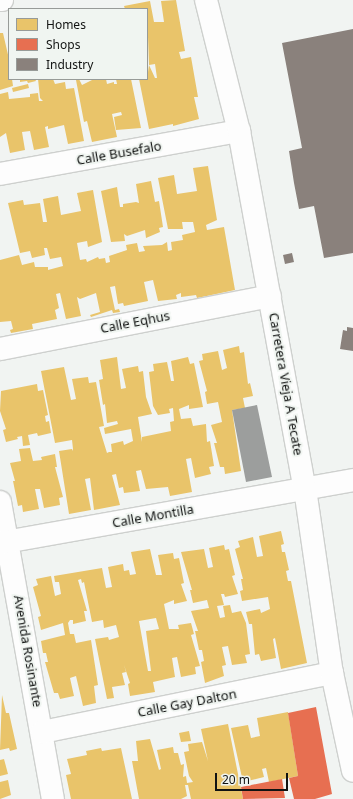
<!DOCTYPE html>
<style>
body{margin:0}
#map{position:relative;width:353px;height:799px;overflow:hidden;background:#f1f4f2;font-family:"Noto Sans",sans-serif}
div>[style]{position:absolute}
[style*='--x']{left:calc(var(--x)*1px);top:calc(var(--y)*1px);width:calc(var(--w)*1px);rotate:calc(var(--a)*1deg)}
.homes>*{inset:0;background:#e9c46a}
.shops>*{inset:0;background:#e76f51}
.industry>*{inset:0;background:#8a817c}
.building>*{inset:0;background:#9c9e9d}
.roads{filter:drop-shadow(1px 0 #ced0ce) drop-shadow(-1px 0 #ced0ce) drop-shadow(0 1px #ced0ce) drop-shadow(0 -1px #ced0ce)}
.street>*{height:22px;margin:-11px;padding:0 11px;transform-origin:11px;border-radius:11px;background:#fdfdfd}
.secondary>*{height:22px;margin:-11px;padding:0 11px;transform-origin:11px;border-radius:11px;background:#fdfdfd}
span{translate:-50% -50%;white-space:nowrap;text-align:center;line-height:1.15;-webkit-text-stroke:4px #f0f5f1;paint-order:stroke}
.street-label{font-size:13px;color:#111312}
.legend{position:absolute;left:8px;top:8px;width:140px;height:72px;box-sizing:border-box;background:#f0f5f1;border:1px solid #979b98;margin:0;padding:5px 7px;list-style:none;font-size:12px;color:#111312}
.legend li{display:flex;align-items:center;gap:8px;height:20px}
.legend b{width:20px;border:1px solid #979b98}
.scale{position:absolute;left:215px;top:773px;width:73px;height:18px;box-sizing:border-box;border:2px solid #111312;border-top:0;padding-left:5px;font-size:12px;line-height:14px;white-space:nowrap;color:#111312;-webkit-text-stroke:3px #f0f5f1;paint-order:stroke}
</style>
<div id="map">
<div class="homes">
<div style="clip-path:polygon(evenodd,176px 0,185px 51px,179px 52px,181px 59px,191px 57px,198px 97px,194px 97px,199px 119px,173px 126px,173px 124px,149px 129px,139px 79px,147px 79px,149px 65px,147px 9px,125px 9px,124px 6px,150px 1px,154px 22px,164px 22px,161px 1px,176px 0,155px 64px,157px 78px,155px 78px,149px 65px,155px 64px)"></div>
<div style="clip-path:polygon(0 33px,3px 33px,9px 59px,9px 79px,12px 79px,13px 86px,0 90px)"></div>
<div style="clip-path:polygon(20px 79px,35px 79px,36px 81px,28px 83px,27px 81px,20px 82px)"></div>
<div style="clip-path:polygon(38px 79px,53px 79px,55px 84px,65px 82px,66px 89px,74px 88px,84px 141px,68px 144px,64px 125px,48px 129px,48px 126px,45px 127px,49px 147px,34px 150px,30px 131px,22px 132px,25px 150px,10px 153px,6px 133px,0 137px,0 94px,8px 92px,9px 99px,30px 97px,30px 94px,38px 93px,39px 101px,43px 101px,40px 98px)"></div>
<div style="clip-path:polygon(79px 79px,82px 85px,94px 79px,106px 79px,107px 84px,114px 82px,114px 84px,117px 84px,116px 79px,131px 79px,141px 128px,116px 130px,114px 117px,122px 115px,121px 112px,112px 114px,117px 137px,92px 142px,87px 121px,84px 122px,76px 80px)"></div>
<div style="clip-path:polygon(28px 84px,29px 88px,13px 92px,12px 88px)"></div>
<div style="clip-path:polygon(208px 166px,217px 220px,206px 225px,207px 230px,224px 227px,235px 290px,197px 298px,196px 295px,181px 297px,181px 293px,176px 295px,177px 299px,158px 301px,153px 280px,144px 282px,148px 301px,124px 306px,123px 303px,118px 304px,115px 286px,110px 287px,115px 310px,119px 309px,120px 312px,113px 313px,112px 310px,91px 317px,90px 315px,100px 312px,96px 293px,80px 299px,77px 297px,81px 316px,66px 319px,60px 293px,56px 294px,59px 308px,55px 310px,57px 319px,32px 324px,33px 329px,11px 333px,10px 330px,13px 329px,11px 321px,0 322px,0 260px,19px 255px,22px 265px,34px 262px,35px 267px,48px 267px,48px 270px,63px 266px,61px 257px,50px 259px,47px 248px,44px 248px,45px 255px,32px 258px,30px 251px,20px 253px,8px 203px,23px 200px,24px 205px,40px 203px,43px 222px,47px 222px,43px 199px,58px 196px,61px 215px,81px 211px,77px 193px,93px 190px,102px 242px,88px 247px,87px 241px,77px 243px,80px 260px,86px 259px,87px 262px,98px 257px,99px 259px,105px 258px,106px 263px,110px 262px,109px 256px,127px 250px,126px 245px,137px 243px,139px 252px,145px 251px,143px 246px,162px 245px,167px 242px,168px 251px,172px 250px,171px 242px,183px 240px,182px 235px,195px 232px,193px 222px,182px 222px,183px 229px,168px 229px,158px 178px,174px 175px,177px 194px,197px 191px,193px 168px)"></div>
<div style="clip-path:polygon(151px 181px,155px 202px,159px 201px,163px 227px,159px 228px,160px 232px,146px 238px,145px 230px,127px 236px,124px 234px,125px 241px,111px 242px,101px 191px,117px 187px,120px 207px,123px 207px,123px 204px,136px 202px,139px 203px,136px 184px)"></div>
<div style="clip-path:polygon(239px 346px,240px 353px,244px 352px,248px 384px,250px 383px,253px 396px,243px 398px,245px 408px,232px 410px,241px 471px,225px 474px,224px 467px,220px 467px,214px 443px,217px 443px,211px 425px,222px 422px,218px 402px,207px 404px,205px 392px,207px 391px,199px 361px,203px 360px,202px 354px,218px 351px,222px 370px,227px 368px,223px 350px)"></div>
<div style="clip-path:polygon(117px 357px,121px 389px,126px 388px,122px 369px,138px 366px,139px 372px,143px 371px,146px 397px,152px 414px,138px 417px,142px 442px,142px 437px,171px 431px,170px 422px,174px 421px,173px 408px,169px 409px,170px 413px,158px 415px,153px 406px,149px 372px,154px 371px,153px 364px,167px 362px,171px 381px,174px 381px,171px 361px,188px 357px,190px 364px,194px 363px,203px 407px,189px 409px,189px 405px,179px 409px,181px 419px,191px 418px,193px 426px,206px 424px,207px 442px,210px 441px,214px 466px,209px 467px,211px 474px,195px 478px,191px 458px,186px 459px,192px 492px,170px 496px,168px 487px,146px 489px,141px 470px,136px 471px,140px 491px,124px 493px,123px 487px,119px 488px,116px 474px,112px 475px,120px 505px,94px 510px,90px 478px,85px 479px,91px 510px,69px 514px,59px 451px,72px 449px,73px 451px,73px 449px,72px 440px,55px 443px,41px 371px,64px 367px,71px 400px,76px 399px,72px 379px,88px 377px,89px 383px,96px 382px,104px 426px,99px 427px,107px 453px,109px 452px,112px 452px,111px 444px,123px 441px,124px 445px,133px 441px,131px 429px,105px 434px,104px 428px,118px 424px,117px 421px,107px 423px,105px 404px,103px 405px,99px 380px,103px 379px,100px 360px)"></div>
<div style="clip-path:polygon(37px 384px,38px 391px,43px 390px,48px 415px,45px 416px,46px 422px,49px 421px,51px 433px,38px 436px,37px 433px,28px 435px,30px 445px,23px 446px,22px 436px,17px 437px,18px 439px,6px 442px,3px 430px,6px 429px,0 411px,1px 391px)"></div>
<div style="clip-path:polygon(30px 448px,33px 461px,42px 460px,41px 457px,55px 454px,57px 467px,55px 467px,63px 497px,59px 498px,60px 505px,44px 508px,40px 489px,35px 489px,39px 509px,23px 512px,22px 505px,18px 506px,13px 481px,15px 481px,10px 463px,21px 461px,19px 449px)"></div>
<div style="clip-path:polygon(281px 531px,284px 544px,281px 545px,282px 552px,285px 552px,289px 570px,286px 571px,288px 581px,291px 581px,307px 663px,281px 669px,275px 638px,273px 639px,276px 658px,261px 661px,259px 654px,255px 655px,252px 624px,249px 624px,246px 612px,260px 609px,261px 613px,270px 609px,268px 597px,242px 601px,240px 591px,243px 590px,241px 579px,243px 579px,235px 549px,240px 547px,238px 541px,253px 537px,257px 557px,263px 556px,259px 536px)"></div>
<div style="clip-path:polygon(224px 545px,225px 550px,229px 549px,235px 575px,232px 576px,238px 594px,225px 597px,224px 594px,221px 594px,224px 605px,217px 606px,220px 618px,225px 617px,223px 606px,230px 605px,232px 613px,241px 611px,246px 623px,250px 654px,245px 655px,247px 663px,232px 665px,228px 646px,222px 647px,226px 665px,222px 666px,224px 676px,205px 683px,201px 662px,204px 661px,202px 650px,199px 650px,195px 631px,198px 631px,191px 611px,209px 608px,207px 600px,193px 603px,190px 590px,192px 590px,181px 552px,204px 549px,208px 568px,213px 567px,209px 548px)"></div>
<div style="clip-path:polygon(evenodd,150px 549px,156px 575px,162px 575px,158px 555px,173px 553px,174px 559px,179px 558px,184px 583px,181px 584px,187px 601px,174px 604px,174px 600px,164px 604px,169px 629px,179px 629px,178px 625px,191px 623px,194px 634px,191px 635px,200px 666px,195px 667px,196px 674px,181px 677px,177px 657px,172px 658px,175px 677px,153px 682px,155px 692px,130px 696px,128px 684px,130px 683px,124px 665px,126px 672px,122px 673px,125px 685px,112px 687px,114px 698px,107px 699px,95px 639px,108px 637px,109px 640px,119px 637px,116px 625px,104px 628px,103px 620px,92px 622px,84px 582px,82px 583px,81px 579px,78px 580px,87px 611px,84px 611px,86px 621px,73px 624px,73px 620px,70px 620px,68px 623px,70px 634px,74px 634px,76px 643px,91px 640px,98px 685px,94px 686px,96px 703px,83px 706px,76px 676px,70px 678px,74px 696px,60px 699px,58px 693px,54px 693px,45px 662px,48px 662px,46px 653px,43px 653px,41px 641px,65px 635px,63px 623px,41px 630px,38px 617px,41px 616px,33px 587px,38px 585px,36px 579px,51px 576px,55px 596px,61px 594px,59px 582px,55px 582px,54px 576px,102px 568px,106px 588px,112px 587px,108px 567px,123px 564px,124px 571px,129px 570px,130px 575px,136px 574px,131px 552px,150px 549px,156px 618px,159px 629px,146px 631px,151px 671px,148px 671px,139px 621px,156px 618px)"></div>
<div style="clip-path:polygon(2px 695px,6px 713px,9px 713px,17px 749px,10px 751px,9px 748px,0 750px)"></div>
<div style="clip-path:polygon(288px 712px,298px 776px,269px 782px,266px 768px,262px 769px,264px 777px,243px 782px,231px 728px,248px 725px,251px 738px,260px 736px,257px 718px)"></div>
<div style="clip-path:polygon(228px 724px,243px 799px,191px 799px,188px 785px,185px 785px,187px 796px,181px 799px,139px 799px,132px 761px,138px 761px,136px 741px,150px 739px,159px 770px,161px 769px,157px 750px,173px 747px,174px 753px,178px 753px,181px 765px,184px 764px,183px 777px,186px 776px,187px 783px,193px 782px,189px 776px,184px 752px,189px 751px,188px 744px,202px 742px,208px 761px,201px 729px)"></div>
<div style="clip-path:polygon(189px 731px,191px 741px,181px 742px,179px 733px)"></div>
<div style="clip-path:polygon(101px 748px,102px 751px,121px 748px,132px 799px,71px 799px,66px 775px,71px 774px,67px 759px,87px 755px,86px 751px)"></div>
<div style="clip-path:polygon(4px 759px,8px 774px,0 776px,0 760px)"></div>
<div style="clip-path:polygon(8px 780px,11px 795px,0 799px,0 782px)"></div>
</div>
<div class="shops">
<div style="clip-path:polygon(316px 707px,332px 794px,315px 799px,294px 799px,289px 778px,298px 776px,288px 713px)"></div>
<div style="clip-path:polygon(282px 779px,285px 798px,243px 799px,241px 787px)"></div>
</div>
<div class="industry">
<div style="clip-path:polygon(353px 29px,353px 253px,324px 258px,314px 206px,299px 209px,294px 183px,289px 151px,302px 148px,282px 43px)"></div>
<div style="clip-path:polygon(292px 253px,294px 262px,285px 264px,283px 255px)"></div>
<div style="clip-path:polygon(347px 327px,353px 328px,353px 351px,340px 349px,343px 330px,347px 331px)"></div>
</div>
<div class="building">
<div style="clip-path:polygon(257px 405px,272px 477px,246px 482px,232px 410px)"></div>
</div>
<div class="roads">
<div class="street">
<div style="--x:0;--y:0;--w:2;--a:0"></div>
<div style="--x:0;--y:174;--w:243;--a:-10.2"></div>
<div style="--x:0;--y:349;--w:275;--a:-11.1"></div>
<div style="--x:0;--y:502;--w:302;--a:79.9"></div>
<div style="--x:0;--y:543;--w:359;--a:-10.1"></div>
<div style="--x:42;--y:732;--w:296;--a:-11.5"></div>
</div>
<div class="secondary">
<div style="--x:206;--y:0;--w:135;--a:75.9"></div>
<div style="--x:239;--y:131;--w:364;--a:79.6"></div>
<div style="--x:305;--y:489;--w:186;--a:81.7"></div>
<div style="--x:332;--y:673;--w:100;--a:77.9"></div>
</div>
</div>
<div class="street-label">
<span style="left:119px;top:153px;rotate:-10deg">Calle Busefalo</span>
<span style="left:135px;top:322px;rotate:-11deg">Calle Eqhus</span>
<span style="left:286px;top:384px;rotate:80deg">Carretera Vieja A Tecate</span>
<span style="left:153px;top:516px;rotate:-10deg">Calle Montilla</span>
<span style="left:28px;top:651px;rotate:80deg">Avenida Rosinante</span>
<span style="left:187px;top:703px;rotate:-11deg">Calle Gay Dalton</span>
</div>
<ul class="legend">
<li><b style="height:11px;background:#e9c46a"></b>Homes</li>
<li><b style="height:11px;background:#e76f51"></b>Shops</li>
<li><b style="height:11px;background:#8a817c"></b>Industry</li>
</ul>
<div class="scale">20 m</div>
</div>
